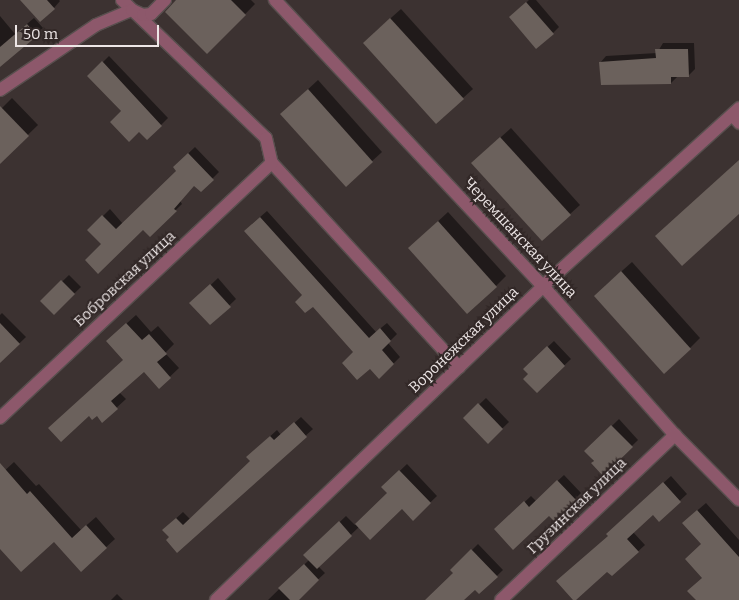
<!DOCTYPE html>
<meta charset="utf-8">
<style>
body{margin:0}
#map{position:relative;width:739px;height:600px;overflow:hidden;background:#3c3231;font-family:Bitter,serif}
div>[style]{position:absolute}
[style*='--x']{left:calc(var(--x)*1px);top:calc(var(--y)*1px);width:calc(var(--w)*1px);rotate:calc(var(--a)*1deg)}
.shadow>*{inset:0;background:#0007}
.building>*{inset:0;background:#6b615c}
.roads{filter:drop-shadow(1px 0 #584f4e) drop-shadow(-1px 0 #584f4e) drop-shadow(0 1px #584f4e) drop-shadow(0 -1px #584f4e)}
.service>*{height:10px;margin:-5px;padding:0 5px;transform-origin:5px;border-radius:5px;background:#8d586b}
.minor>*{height:12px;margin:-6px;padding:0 6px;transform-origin:6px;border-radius:6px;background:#8d586b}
.tertiary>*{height:12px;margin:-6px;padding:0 6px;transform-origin:6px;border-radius:6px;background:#8d586b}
span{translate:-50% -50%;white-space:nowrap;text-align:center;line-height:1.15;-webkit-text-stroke:4px #322827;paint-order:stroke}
.street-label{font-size:15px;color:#ede6e6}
.scale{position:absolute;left:15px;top:25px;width:144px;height:22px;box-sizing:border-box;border:2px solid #ede6e6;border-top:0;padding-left:6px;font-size:15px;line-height:18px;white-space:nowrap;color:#ede6e6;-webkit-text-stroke:4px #322827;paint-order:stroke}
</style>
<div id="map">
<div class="shadow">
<div style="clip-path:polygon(22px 0,59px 0,60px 1px,54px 8px)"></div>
<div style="clip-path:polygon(178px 0,251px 0,255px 4px,207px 53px)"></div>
<div style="clip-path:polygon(529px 0,536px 0,559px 27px,553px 33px,517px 11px)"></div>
<div style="clip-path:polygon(401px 9px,473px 89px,463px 98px,374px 33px)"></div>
<div style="clip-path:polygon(0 16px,15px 34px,34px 18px,43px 28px,0 65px)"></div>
<div style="clip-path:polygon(663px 43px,694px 43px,695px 69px,688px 76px,678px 76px,671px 83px,600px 63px,606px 56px,657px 53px)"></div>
<div style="clip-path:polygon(109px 56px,168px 118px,147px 139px,89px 76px)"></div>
<div style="clip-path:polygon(318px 80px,382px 152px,346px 185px,292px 104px)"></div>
<div style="clip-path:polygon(12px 98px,38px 125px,6px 156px,0 155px,0 110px)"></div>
<div style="clip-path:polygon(511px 128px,580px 205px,570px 214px,483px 153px)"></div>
<div style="clip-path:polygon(195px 147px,219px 172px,201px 190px,195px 184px,180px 201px,182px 204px,150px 235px,143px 228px,103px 244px,89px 230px,110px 209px,123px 224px,178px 171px,174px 167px)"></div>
<div style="clip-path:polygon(267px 211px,376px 332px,387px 323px,397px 334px,388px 343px,400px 357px,393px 364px,355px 352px,304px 295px,252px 224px)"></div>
<div style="clip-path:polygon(448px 212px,506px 276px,496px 286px,420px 238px)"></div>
<div style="clip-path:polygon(632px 262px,700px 338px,690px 348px,605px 286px)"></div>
<div style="clip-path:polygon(69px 275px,81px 287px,54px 313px,42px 301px)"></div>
<div style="clip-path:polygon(218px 278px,236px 299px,210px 324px,198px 297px)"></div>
<div style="clip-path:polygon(2px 313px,26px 337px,0 362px,0 315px)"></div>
<div style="clip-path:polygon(136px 315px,151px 332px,158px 326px,174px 344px,165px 353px,179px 368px,159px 387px,144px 370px,119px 392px,126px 399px,102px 421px,124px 359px,116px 333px)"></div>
<div style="clip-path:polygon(554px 341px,571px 359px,537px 391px,530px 374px,524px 369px)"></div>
<div style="clip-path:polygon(486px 398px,509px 422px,488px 442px,465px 418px)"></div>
<div style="clip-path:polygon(301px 417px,313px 429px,177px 551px,171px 537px,171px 523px,183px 512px,190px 519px,252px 461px,255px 450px,277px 430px,281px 435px)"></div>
<div style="clip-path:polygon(619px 419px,638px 440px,603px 474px,586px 451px)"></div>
<div style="clip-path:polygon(14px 462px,36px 486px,39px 484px,81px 530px,96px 517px,115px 539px,81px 570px,54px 540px,0 547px,0 475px)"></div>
<div style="clip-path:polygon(407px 464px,437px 496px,413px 519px,402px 507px,359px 527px,318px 566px,325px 573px,296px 600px,268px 600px,309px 560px,305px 555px,346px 516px,355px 525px,389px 493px,383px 487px)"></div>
<div style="clip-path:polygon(564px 475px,581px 493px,554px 520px,549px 514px,496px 529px,531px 496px,536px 501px)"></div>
<div style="clip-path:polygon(671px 476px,687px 494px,659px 520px,653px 514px,633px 532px,645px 545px,612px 575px,608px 570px,574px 600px,614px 528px)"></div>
<div style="clip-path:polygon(706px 503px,739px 540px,739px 600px,696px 600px,703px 577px,703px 544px,692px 515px)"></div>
<div style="clip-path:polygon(478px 544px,503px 570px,479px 593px,475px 588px,462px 600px,427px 600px,455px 573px,452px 570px)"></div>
<div style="clip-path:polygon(117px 594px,123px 600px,111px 600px)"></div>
</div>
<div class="building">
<div style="clip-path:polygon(20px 0,47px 0,55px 9px,40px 22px)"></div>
<div style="clip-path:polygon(176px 0,231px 0,246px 15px,207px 54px,165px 12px)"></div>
<div style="clip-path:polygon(526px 2px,554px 34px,536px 49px,509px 17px)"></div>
<div style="clip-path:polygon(390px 18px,464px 99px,436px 124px,363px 43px)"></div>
<div style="clip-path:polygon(27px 24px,37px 36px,0 67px,0 47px)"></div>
<div style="clip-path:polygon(655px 49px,688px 49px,689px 77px,671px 77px,671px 84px,601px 85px,599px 62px,656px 58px)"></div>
<div style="clip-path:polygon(102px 61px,162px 126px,147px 140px,139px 132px,129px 142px,110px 122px,121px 111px,87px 76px)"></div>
<div style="clip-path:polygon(308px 89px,373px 162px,346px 187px,280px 114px)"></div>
<div style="clip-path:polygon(0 106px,29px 136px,0 164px)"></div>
<div style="clip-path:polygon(500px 137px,571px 215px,542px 241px,471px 163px)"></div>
<div style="clip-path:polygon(188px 153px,214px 180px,201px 192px,194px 186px,174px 209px,177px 211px,150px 237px,143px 230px,98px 274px,85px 260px,101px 244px,87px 230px,102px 215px,116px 229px,176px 171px,173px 167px)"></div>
<div style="clip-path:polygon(739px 160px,739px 214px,682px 266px,655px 236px)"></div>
<div style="clip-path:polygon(260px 217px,369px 338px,380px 328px,391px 341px,382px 350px,394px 364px,379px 379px,370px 369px,357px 380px,342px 363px,353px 352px,313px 307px,305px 313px,295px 302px,302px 295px,244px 231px)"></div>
<div style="clip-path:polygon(438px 221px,497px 287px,467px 314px,408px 248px)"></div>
<div style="clip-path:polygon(621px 271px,691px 349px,664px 374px,594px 296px)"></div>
<div style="clip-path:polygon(61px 280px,75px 294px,54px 315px,40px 301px)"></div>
<div style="clip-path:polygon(210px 284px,231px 307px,210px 325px,189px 303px)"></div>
<div style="clip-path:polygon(0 323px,20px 344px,0 363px)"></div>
<div style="clip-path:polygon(126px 323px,142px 340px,149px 334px,167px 354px,157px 362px,171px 378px,159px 389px,144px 372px,111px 401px,118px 409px,102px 423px,97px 416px,92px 420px,89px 416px,61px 442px,48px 428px,123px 360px,106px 341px)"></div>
<div style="clip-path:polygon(547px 346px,565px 366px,537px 393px,523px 379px,528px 374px,523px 369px)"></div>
<div style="clip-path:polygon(478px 403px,503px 429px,488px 444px,463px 418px)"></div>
<div style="clip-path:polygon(294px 422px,307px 437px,177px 553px,166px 540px,169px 537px,162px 530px,176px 518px,183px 525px,250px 461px,246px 457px,270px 436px,274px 440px)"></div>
<div style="clip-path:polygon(611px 425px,633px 447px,603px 476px,591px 463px,594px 461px,584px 451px)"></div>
<div style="clip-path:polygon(0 463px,27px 494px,30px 491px,72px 538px,86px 525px,107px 548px,81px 572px,54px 542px,21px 572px,0 549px)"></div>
<div style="clip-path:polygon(399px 470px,431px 503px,413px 521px,402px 509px,370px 540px,355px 524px,387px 493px,381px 487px)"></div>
<div style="clip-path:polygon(557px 480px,576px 500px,554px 521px,549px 516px,513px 550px,494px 529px,524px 501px,529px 507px)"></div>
<div style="clip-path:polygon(663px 482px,681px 502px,659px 522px,653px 515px,627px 539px,639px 552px,612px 576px,607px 572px,576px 600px,573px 600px,556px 581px,608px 536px,606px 534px)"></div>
<div style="clip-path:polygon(697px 510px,739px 557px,739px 600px,696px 600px,687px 591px,702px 578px,685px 559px,701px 544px,682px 523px)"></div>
<div style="clip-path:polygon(339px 521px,352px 536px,317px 569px,303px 555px)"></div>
<div style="clip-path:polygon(471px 549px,498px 577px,479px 594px,475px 590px,464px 600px,425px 600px,453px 573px,450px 570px)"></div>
<div style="clip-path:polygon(304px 564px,319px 580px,299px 600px,290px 600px,278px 588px)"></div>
</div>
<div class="roads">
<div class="service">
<div style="--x:731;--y:115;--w:12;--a:48"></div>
</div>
<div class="minor">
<div style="--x:122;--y:0;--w:199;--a:43.8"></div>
<div style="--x:266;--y:138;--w:26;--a:77"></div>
<div style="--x:272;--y:163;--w:277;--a:47.5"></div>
<div style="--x:0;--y:90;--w:116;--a:-34.1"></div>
<div style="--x:96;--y:25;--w:39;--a:-23"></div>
<div style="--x:132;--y:10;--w:12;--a:24"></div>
<div style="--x:143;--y:15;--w:8;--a:-7"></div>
<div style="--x:151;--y:14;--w:20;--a:-45"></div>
<div style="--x:0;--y:418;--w:373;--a:-43.2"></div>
<div style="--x:501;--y:600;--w:240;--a:-43.5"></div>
</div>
<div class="tertiary">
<div style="--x:275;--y:0;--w:392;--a:46.9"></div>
<div style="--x:543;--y:286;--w:199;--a:48.5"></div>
<div style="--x:675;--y:435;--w:91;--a:45.4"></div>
<div style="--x:216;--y:600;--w:453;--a:-43.8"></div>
<div style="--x:543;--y:286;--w:265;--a:-42.2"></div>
</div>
</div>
<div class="street-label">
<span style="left:520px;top:238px;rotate:47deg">Черемшанская улица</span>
<span style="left:125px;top:279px;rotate:-43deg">Бобровская улица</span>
<span style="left:464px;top:340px;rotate:-44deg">Воронежская улица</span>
<span style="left:577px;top:506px;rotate:-44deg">Грузинская улица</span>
</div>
<div class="scale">50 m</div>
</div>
